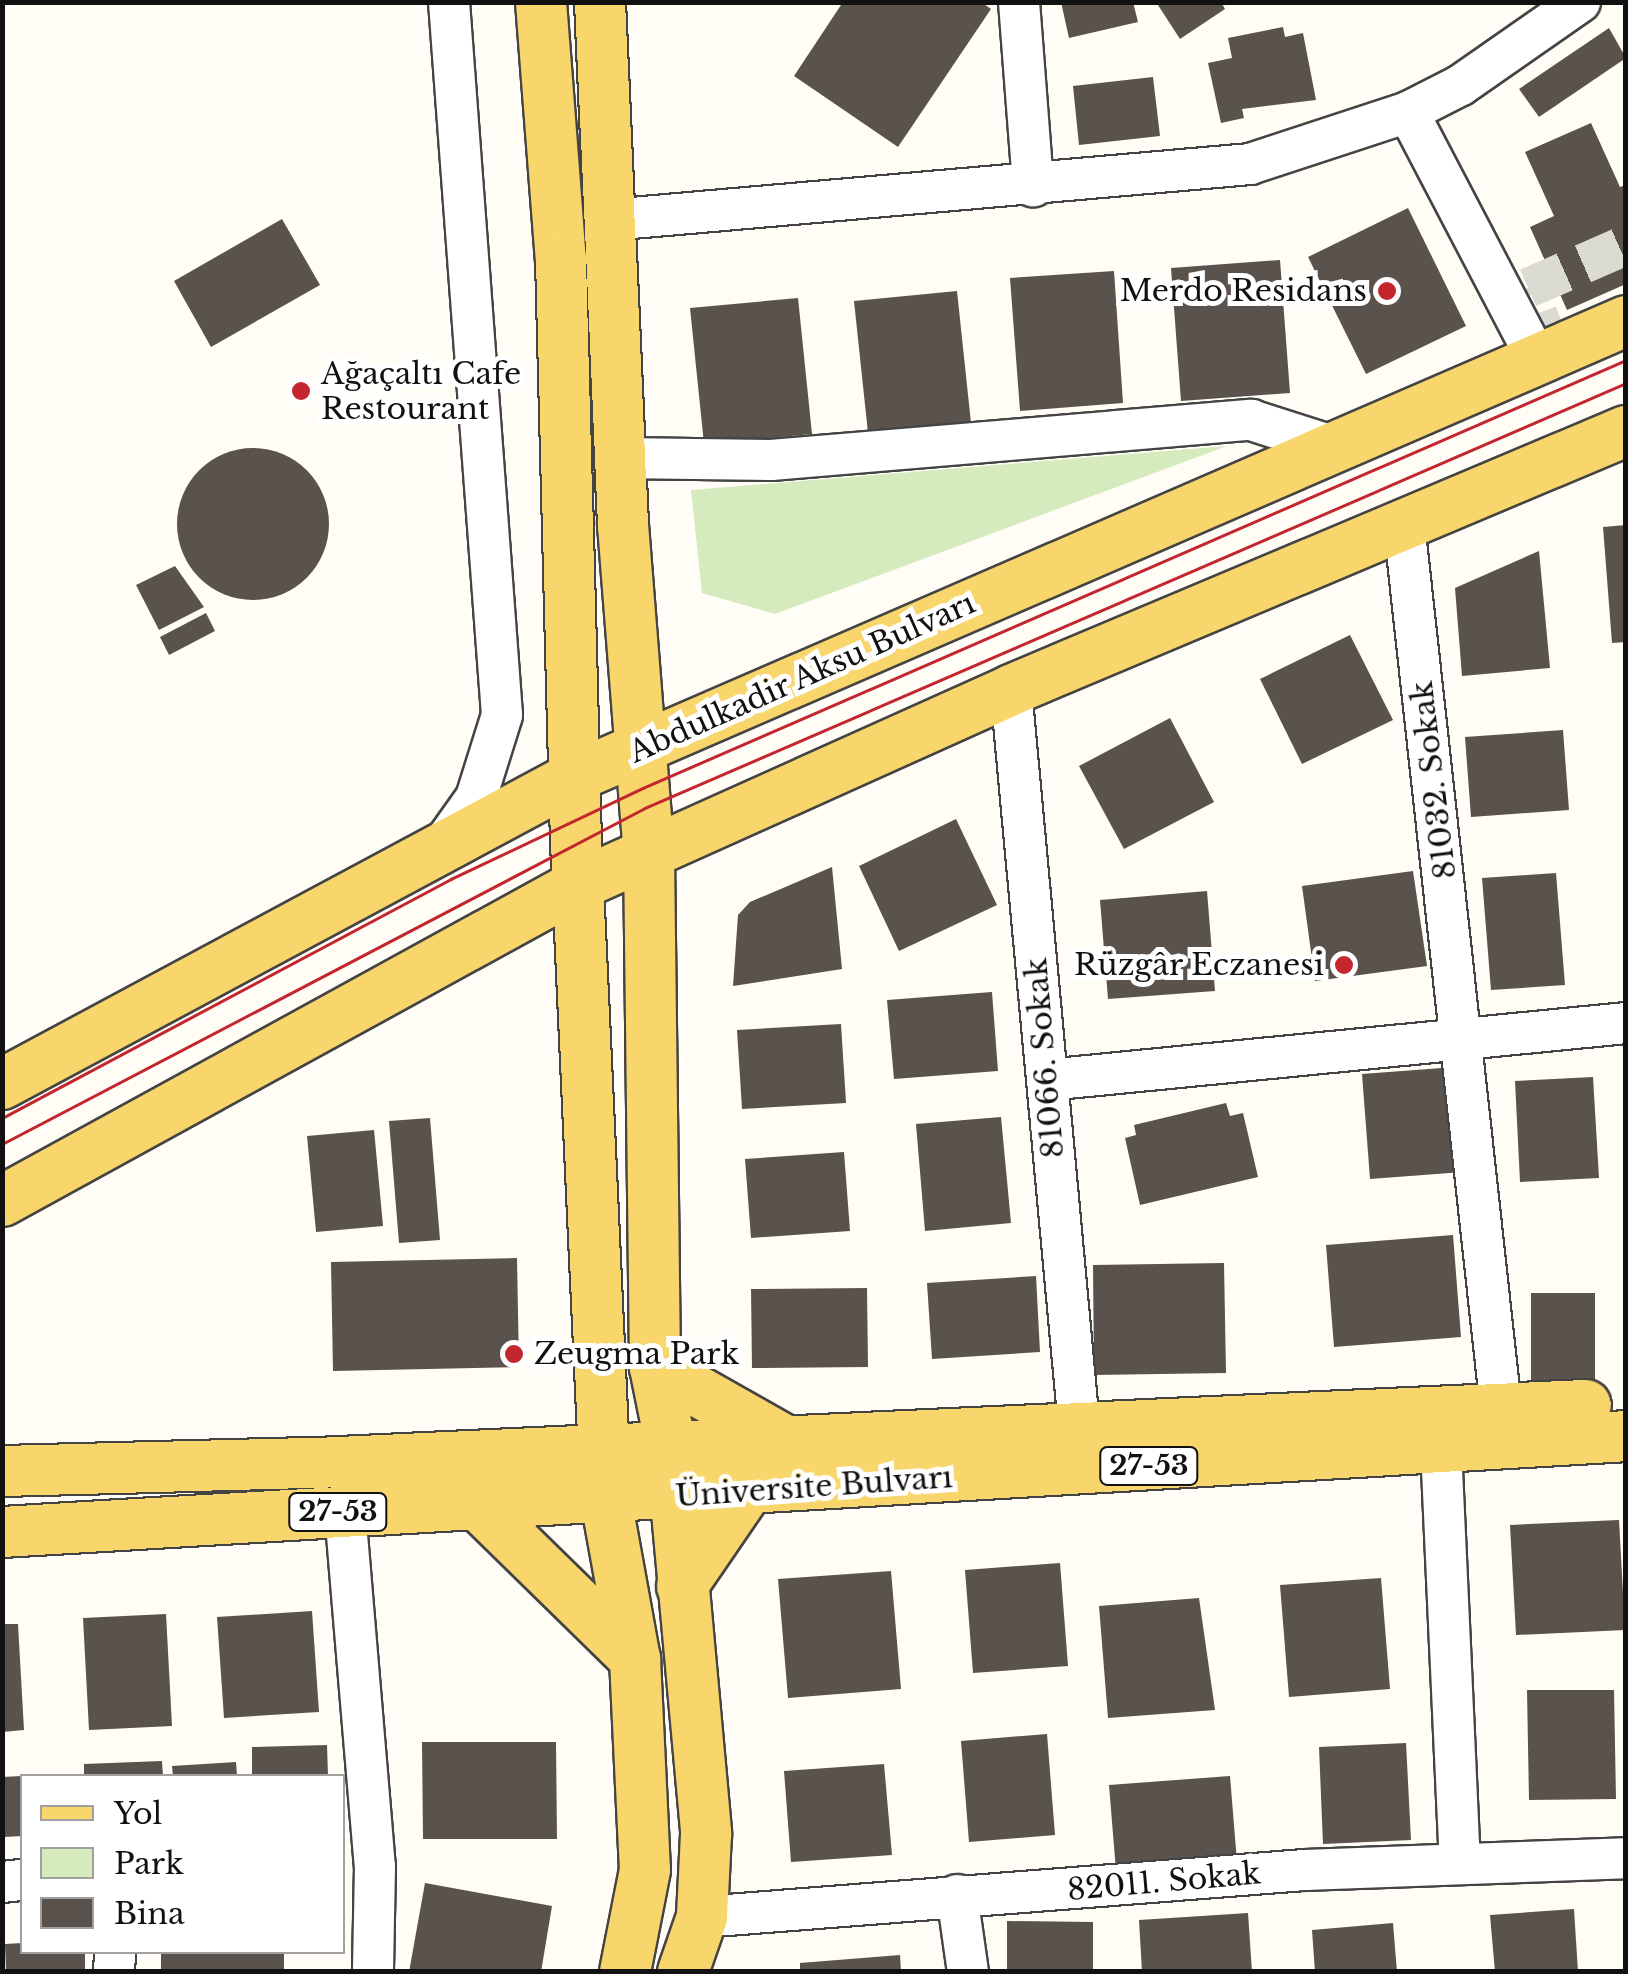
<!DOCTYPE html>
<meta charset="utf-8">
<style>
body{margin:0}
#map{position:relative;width:1628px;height:1974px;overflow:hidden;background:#fffdf5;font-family:"Libre Baskerville",serif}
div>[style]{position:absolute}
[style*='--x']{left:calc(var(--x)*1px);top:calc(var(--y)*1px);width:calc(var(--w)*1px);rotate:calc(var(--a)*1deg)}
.green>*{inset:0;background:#d5ebbd}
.building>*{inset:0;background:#5a524d}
.round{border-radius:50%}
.minor-tunnel>*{height:40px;margin-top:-20px;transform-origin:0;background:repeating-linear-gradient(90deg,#dbdad3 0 40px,transparent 0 60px)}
.roads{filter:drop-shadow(2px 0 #444) drop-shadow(-2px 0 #444) drop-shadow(0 2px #444) drop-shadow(0 -2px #444)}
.minor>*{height:40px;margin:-20px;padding:0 20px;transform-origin:20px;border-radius:20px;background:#fff}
.major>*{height:50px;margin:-25px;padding:0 25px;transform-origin:25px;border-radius:25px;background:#f9d66b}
.tram>*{height:2.5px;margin:-1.25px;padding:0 1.25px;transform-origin:1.25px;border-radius:1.25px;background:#c4262e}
.dots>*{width:28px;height:28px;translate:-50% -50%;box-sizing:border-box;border:5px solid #fff;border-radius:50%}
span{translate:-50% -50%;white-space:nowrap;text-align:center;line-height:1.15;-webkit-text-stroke:10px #fff;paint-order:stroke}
.shield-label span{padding:2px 8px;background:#fff;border:2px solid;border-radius:8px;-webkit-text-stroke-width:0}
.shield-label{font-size:28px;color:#111;font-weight:700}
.poi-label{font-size:30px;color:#111}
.right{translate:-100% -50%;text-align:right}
.left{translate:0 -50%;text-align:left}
.street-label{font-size:30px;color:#111}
.frame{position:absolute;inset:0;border:5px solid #111;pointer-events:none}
.legend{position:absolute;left:20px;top:1774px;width:325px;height:180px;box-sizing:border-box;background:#fff;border:2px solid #a0a0a0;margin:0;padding:12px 18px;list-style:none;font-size:30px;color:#111}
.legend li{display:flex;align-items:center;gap:20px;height:50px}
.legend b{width:50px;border:2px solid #a0a0a0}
</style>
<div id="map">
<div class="green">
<div style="clip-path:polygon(1227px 446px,775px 614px,702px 593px,691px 490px)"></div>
</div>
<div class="building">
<div style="clip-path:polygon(843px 2px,981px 2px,991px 9px,898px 147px,794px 76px)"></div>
<div style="clip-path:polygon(1061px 2px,1133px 2px,1138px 22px,1069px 38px)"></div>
<div style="clip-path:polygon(1156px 2px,1221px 2px,1225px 9px,1180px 39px)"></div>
<div style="clip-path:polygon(1283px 27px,1285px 37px,1303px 33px,1316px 100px,1242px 109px,1244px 118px,1221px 123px,1208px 63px,1232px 58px,1228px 38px)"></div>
<div style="clip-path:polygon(1609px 28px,1626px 58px,1539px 117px,1519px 89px)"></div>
<div style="clip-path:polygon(1153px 77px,1160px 136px,1079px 145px,1073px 86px)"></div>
<div style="clip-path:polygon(1591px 123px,1620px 187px,1626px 185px,1626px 284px,1567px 310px,1530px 227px,1554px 216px,1525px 152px)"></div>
<div style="clip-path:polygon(1408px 208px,1466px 326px,1366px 374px,1308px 257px)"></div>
<div style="clip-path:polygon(282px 219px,320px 285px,211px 347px,174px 281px)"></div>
<div style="clip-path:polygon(1280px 260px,1290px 393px,1181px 401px,1171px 268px)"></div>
<div style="clip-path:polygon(1114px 271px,1123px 403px,1020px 411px,1010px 278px)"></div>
<div style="clip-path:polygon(957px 291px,971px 423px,868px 433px,854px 301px)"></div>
<div style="clip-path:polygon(798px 298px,812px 434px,704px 444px,690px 308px)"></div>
<div class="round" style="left:177px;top:448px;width:152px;height:152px"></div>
<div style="clip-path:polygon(1626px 525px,1626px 642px,1612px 643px,1603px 527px)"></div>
<div style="clip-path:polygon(1539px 551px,1550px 668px,1462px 676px,1455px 588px)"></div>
<div style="clip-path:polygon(175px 566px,204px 607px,159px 630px,136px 585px)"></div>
<div style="clip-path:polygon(206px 613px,215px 631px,169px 655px,160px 637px)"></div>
<div style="clip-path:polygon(1350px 635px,1393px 720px,1302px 764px,1260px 679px)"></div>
<div style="clip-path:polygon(1170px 718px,1214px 802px,1124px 849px,1079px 766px)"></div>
<div style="clip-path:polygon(1563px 730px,1569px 810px,1471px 817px,1465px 737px)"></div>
<div style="clip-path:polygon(956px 819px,997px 905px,899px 951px,859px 866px)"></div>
<div style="clip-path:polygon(832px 867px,842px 969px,733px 986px,738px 915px,750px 902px)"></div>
<div style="clip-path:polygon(1413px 871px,1427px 966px,1315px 981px,1302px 886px)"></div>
<div style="clip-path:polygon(1556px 873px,1565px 985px,1491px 990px,1482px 878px)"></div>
<div style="clip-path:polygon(1207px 891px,1215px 991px,1108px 999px,1100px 900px)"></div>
<div style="clip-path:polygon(992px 992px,998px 1071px,894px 1079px,887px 1000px)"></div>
<div style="clip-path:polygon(841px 1024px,846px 1103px,742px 1109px,737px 1030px)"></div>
<div style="clip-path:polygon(1455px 1067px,1463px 1172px,1370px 1179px,1362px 1074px)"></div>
<div style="clip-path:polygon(1593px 1077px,1599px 1178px,1520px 1182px,1515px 1081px)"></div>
<div style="clip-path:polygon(1226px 1103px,1230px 1116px,1243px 1113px,1258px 1177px,1140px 1205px,1125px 1138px,1136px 1135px,1134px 1125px)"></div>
<div style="clip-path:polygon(1001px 1117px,1011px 1223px,925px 1231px,916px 1124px)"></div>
<div style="clip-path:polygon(430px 1118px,440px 1240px,399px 1243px,389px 1121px)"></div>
<div style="clip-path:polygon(374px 1130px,383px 1226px,316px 1232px,307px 1136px)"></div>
<div style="clip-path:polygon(844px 1152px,850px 1231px,751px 1238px,745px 1159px)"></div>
<div style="clip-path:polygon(1453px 1235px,1461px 1337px,1334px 1347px,1326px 1245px)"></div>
<div style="clip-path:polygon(517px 1258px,519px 1367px,333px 1371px,331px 1262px)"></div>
<div style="clip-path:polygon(1224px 1263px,1226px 1373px,1094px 1375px,1093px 1265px)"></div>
<div style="clip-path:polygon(1036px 1276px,1040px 1352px,932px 1359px,927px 1283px)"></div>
<div style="clip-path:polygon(867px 1288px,868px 1367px,752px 1368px,751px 1289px)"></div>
<div style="clip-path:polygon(1531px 1293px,1595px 1293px,1595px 1389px,1531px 1389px)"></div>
<div style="clip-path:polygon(1619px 1520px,1625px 1630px,1516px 1635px,1510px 1525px)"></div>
<div style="clip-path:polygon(1060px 1563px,1068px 1666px,973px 1673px,965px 1570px)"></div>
<div style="clip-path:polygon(891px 1571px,901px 1689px,788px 1698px,778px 1579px)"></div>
<div style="clip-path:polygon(1381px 1578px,1390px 1689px,1289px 1697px,1280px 1585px)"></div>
<div style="clip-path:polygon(1199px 1598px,1215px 1710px,1108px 1718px,1099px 1606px)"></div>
<div style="clip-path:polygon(312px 1611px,319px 1712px,224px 1718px,217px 1617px)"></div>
<div style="clip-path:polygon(166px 1614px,172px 1726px,89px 1730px,83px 1618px)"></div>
<div style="clip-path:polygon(2px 1624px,18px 1624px,24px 1730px,2px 1732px)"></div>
<div style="clip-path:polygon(1527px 1690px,1614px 1690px,1616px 1799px,1529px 1800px)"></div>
<div style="clip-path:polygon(1047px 1734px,1055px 1835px,969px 1842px,961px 1741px)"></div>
<div style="clip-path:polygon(422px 1742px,556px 1742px,557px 1839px,423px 1839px)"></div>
<div style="clip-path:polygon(1406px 1743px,1411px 1840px,1323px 1844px,1319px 1747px)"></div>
<div style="clip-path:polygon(327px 1745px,328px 1776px,252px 1776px,252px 1747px)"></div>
<div style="clip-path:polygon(162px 1761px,163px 1776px,84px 1776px,84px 1764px)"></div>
<div style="clip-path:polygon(236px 1762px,237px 1776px,173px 1776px,172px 1766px)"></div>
<div style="clip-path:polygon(884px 1764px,892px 1855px,791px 1862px,784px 1771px)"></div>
<div style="clip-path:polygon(22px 1776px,22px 1836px,4px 1837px,2px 1777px)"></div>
<div style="clip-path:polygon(1230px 1776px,1238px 1874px,1117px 1883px,1109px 1785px)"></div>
<div style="clip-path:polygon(425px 1883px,552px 1906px,541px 1972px,409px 1972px)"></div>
<div style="clip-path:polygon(1574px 1909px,1578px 1972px,1495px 1972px,1490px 1915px)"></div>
<div style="clip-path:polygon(1248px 1913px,1252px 1972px,1142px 1972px,1139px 1920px)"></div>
<div style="clip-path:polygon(1007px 1921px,1093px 1922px,1093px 1972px,1007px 1972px)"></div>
<div style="clip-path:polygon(1393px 1923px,1397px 1972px,1315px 1972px,1312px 1930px)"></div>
<div style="clip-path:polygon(22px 1943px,22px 1952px,85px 1952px,85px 1972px,6px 1972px,5px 1944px)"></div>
<div style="clip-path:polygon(161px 1952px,284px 1952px,284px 1972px,161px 1972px)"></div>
<div style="clip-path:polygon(900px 1955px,901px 1972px,800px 1972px,800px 1963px)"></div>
</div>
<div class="minor-tunnel">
<div style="--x:1551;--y:351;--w:67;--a:-110.1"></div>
<div style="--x:1528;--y:288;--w:107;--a:-23.7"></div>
</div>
<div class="roads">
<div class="minor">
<div style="--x:1019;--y:2;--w:185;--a:85.6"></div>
<div style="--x:1408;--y:112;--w:276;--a:62.4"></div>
<div style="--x:609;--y:220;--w:643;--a:-4.99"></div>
<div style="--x:1250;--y:164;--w:166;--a:-18.2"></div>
<div style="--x:1408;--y:112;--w:59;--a:-27"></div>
<div style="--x:1461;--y:85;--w:145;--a:-34.9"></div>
<div style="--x:620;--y:458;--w:151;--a:0.8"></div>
<div style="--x:771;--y:460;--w:482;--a:-4.8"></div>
<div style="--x:1251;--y:420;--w:88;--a:17.8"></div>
<div style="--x:1404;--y:524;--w:889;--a:83.74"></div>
<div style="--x:1011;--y:690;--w:739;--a:84.72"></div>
<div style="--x:441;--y:847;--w:60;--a:-54.5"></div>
<div style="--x:476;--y:798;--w:87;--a:-72.6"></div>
<div style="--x:502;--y:715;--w:715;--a:-94.25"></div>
<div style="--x:1047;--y:1080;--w:582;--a:-5.62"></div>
<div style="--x:1441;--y:1447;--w:417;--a:87.4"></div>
<div style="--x:345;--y:1511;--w:356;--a:85.2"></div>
<div style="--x:375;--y:1866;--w:106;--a:91.1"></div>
<div style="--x:2;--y:1882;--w:20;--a:-6"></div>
<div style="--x:957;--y:1895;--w:78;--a:81.9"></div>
<div style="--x:702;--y:1917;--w:604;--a:-4.46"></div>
<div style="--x:1304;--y:1870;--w:322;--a:-2.1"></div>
<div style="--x:114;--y:1972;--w:20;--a:-87"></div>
</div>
<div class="major">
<div style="--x:541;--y:2;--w:258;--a:85.6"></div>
<div style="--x:561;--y:259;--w:583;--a:88.53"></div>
<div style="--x:576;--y:842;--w:659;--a:87.39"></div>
<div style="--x:606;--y:1500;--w:162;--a:79.7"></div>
<div style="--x:635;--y:1659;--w:211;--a:87.3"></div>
<div style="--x:645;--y:1870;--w:104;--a:101.1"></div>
<div style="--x:600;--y:2;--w:524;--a:87.48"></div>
<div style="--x:623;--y:525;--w:328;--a:85.5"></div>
<div style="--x:649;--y:852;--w:515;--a:89.33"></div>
<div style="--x:655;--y:1367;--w:81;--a:78.6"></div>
<div style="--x:671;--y:1446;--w:390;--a:84.8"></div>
<div style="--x:706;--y:1834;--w:83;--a:92.8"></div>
<div style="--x:702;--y:1917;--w:58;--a:109.1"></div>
<div style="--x:2;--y:1084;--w:649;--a:-28.22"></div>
<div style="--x:574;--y:777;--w:1147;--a:-23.43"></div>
<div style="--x:2;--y:1201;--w:657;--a:-28.75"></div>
<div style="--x:578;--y:885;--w:475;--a:-24.2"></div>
<div style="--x:1011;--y:690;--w:667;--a:-22.84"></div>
<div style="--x:655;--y:1367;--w:148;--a:29.5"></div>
<div style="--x:2;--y:1471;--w:315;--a:-1.5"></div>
<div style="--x:317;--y:1463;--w:1270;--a:-2.62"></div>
<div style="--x:478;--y:1505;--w:220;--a:44.4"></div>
<div style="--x:2;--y:1532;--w:1627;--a:-3.38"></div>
<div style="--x:682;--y:1586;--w:115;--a:-55.6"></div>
</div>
</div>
<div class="tram">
<div style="--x:2;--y:1118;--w:509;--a:-28.03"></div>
<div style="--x:451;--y:879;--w:212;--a:-25.4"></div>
<div style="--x:643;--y:788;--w:1072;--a:-23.53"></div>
<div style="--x:2;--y:1144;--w:725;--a:-27.59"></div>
<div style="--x:645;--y:808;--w:1069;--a:-23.42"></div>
</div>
<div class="dots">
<div style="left:1387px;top:291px;background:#c4262e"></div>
<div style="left:301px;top:391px;background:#c4262e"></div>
<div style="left:1344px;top:965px;background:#c4262e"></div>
<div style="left:514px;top:1354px;background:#c4262e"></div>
</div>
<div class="shield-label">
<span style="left:1149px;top:1466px">27-53</span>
<span style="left:338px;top:1512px">27-53</span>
</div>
<div class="poi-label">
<span class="right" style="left:1367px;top:291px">Merdo Residans</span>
<span class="left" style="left:321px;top:391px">Ağaçaltı Cafe<br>Restourant</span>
<span class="right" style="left:1324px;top:965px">Rüzgâr Eczanesi</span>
<span class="left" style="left:534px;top:1354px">Zeugma Park</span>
</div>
<div class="street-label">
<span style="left:802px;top:678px;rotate:-24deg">Abdulkadir Aksu Bulvarı</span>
<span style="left:1434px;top:780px;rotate:-97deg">81032. Sokak</span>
<span style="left:1045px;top:1058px;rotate:-95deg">81066. Sokak</span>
<span style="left:814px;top:1487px;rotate:-4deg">Üniversite Bulvarı</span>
<span style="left:1164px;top:1882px;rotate:-5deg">82011. Sokak</span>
</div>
<div class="frame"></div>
<ul class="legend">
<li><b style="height:12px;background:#f9d66b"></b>Yol</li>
<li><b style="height:28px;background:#d5ebbd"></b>Park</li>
<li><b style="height:28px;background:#5a524d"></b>Bina</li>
</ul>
</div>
